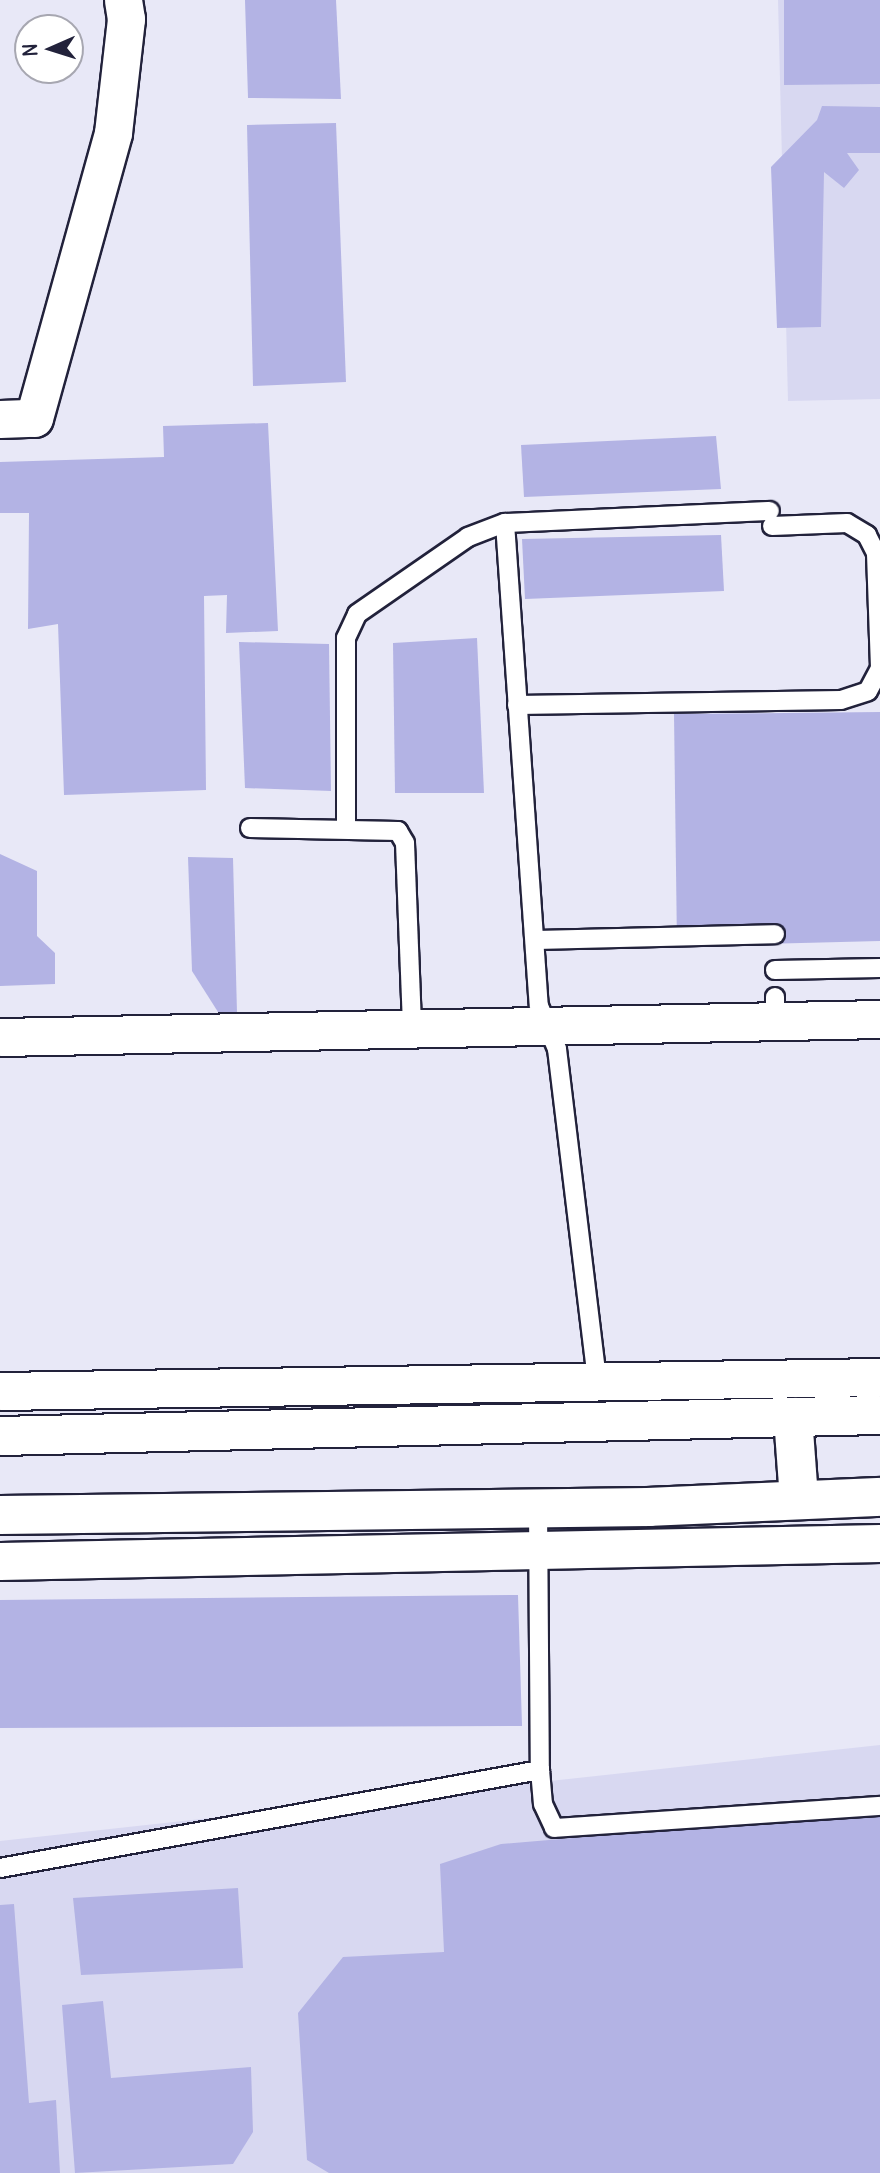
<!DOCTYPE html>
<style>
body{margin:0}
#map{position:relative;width:880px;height:2173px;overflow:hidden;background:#e8e8f7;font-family:Delius,sans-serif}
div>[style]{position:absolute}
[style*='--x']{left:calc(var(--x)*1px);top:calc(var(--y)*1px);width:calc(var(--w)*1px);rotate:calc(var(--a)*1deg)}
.built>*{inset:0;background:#d8d8f1}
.building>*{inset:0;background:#b3b3e4}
.roads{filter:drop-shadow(2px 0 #22223b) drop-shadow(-2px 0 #22223b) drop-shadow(0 2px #22223b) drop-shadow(0 -2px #22223b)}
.lane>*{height:18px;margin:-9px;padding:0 9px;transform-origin:9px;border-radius:9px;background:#fff}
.street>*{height:37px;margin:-18.5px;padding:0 18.5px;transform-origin:18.5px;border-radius:18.5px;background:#fff}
.secondary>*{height:38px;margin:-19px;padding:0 19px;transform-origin:19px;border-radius:19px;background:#fff}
span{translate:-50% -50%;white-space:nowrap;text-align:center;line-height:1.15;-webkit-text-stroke:5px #fff;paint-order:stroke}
.north{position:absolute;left:14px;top:14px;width:70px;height:70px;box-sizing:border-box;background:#fff;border:2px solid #a7a7b1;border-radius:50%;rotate:267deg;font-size:19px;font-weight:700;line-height:28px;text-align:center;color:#22223b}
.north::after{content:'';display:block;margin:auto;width:24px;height:32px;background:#22223b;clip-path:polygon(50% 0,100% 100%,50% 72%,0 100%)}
</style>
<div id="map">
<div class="built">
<div style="clip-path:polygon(778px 0,880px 0,880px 399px,788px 401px)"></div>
<div style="clip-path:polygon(880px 1745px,880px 2173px,0 2173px,0 1841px)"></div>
</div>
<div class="building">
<div style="clip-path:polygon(245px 0,336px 0,341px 99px,248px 98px)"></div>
<div style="clip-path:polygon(784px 0,880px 0,880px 84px,784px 85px)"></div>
<div style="clip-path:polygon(822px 106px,880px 107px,880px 153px,847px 153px,859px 170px,844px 188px,824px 172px,821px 327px,777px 328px,771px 167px,817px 120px)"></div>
<div style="clip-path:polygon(336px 123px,346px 382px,253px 386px,247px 125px)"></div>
<div style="clip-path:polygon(268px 423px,278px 631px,226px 633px,227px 595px,204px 596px,206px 790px,64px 795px,58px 624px,28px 629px,29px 513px,0 513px,0 462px,164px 457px,163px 426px)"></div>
<div style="clip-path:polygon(716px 436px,721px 489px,524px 497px,521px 445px)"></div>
<div style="clip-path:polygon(721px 535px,724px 591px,525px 599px,522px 539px)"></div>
<div style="clip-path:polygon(477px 638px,484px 793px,395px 793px,393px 643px)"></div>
<div style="clip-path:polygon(239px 642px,329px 644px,331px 791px,245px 788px)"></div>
<div style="clip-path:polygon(880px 712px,880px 941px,677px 946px,674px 714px)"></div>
<div style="clip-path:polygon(0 854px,37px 871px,37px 936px,55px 953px,55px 984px,0 986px)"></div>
<div style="clip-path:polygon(188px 857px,233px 858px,237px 1013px,218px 1012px,192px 971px)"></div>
<div style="clip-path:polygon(518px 1595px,522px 1726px,0 1728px,0 1600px)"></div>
<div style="clip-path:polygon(880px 1812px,880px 2173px,329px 2173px,307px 2160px,298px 2013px,343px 1957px,444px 1952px,440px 1864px,501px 1844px)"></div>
<div style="clip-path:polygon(238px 1888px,243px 1968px,81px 1975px,73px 1898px)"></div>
<div style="clip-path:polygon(14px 1904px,29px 2103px,56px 2100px,60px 2173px,0 2173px,0 1905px)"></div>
<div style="clip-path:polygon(103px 2001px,111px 2078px,251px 2067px,253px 2132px,233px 2164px,75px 2173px,62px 2005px)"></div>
</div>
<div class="roads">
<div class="lane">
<div style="--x:505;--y:523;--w:484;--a:86"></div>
<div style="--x:539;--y:1006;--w:47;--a:67.3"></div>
<div style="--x:557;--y:1049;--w:339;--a:83.1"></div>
<div style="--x:517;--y:705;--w:324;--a:-0.9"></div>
<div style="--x:841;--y:700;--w:28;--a:-18"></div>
<div style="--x:868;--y:691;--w:26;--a:-62"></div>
<div style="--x:880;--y:668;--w:115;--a:-92"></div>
<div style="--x:876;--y:553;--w:20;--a:-117"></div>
<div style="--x:867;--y:535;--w:23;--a:-149"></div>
<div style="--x:847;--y:523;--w:75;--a:177.7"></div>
<div style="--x:346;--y:827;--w:189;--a:-90"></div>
<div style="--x:346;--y:638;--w:26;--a:-65"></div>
<div style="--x:357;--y:614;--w:135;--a:-34.7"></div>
<div style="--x:468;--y:537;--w:40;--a:-21"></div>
<div style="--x:505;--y:523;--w:265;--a:-2.6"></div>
<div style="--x:250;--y:828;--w:148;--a:1.2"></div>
<div style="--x:398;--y:831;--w:14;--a:60"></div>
<div style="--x:405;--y:843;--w:186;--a:87.8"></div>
<div style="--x:535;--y:940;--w:240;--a:-1.4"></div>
<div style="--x:775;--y:970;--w:105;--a:-1.1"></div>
<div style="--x:775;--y:1022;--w:25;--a:-90"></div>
<div style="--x:538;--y:1506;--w:264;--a:89.6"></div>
<div style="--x:540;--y:1770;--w:34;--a:85"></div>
<div style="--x:543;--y:1804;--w:26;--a:65"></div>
<div style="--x:554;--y:1828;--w:327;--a:-3.9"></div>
<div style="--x:0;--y:1868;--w:549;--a:-10.29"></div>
</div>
<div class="street">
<div style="--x:0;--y:419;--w:34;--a:-2"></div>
<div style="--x:34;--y:418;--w:296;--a:-74.5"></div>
<div style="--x:113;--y:133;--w:115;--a:-83.5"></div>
<div style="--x:126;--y:19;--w:19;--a:-99"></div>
<div style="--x:0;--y:1037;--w:880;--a:-1.17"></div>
<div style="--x:0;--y:1391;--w:880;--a:-0.91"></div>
<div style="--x:0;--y:1561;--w:880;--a:-1.17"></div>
</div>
<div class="secondary">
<div style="--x:793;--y:1417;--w:82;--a:85.8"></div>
<div style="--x:0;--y:1436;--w:880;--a:-1.37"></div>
<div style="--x:0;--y:1515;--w:649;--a:-0.71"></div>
<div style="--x:649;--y:1507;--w:231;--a:-2.5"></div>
</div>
</div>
<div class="north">N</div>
</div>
